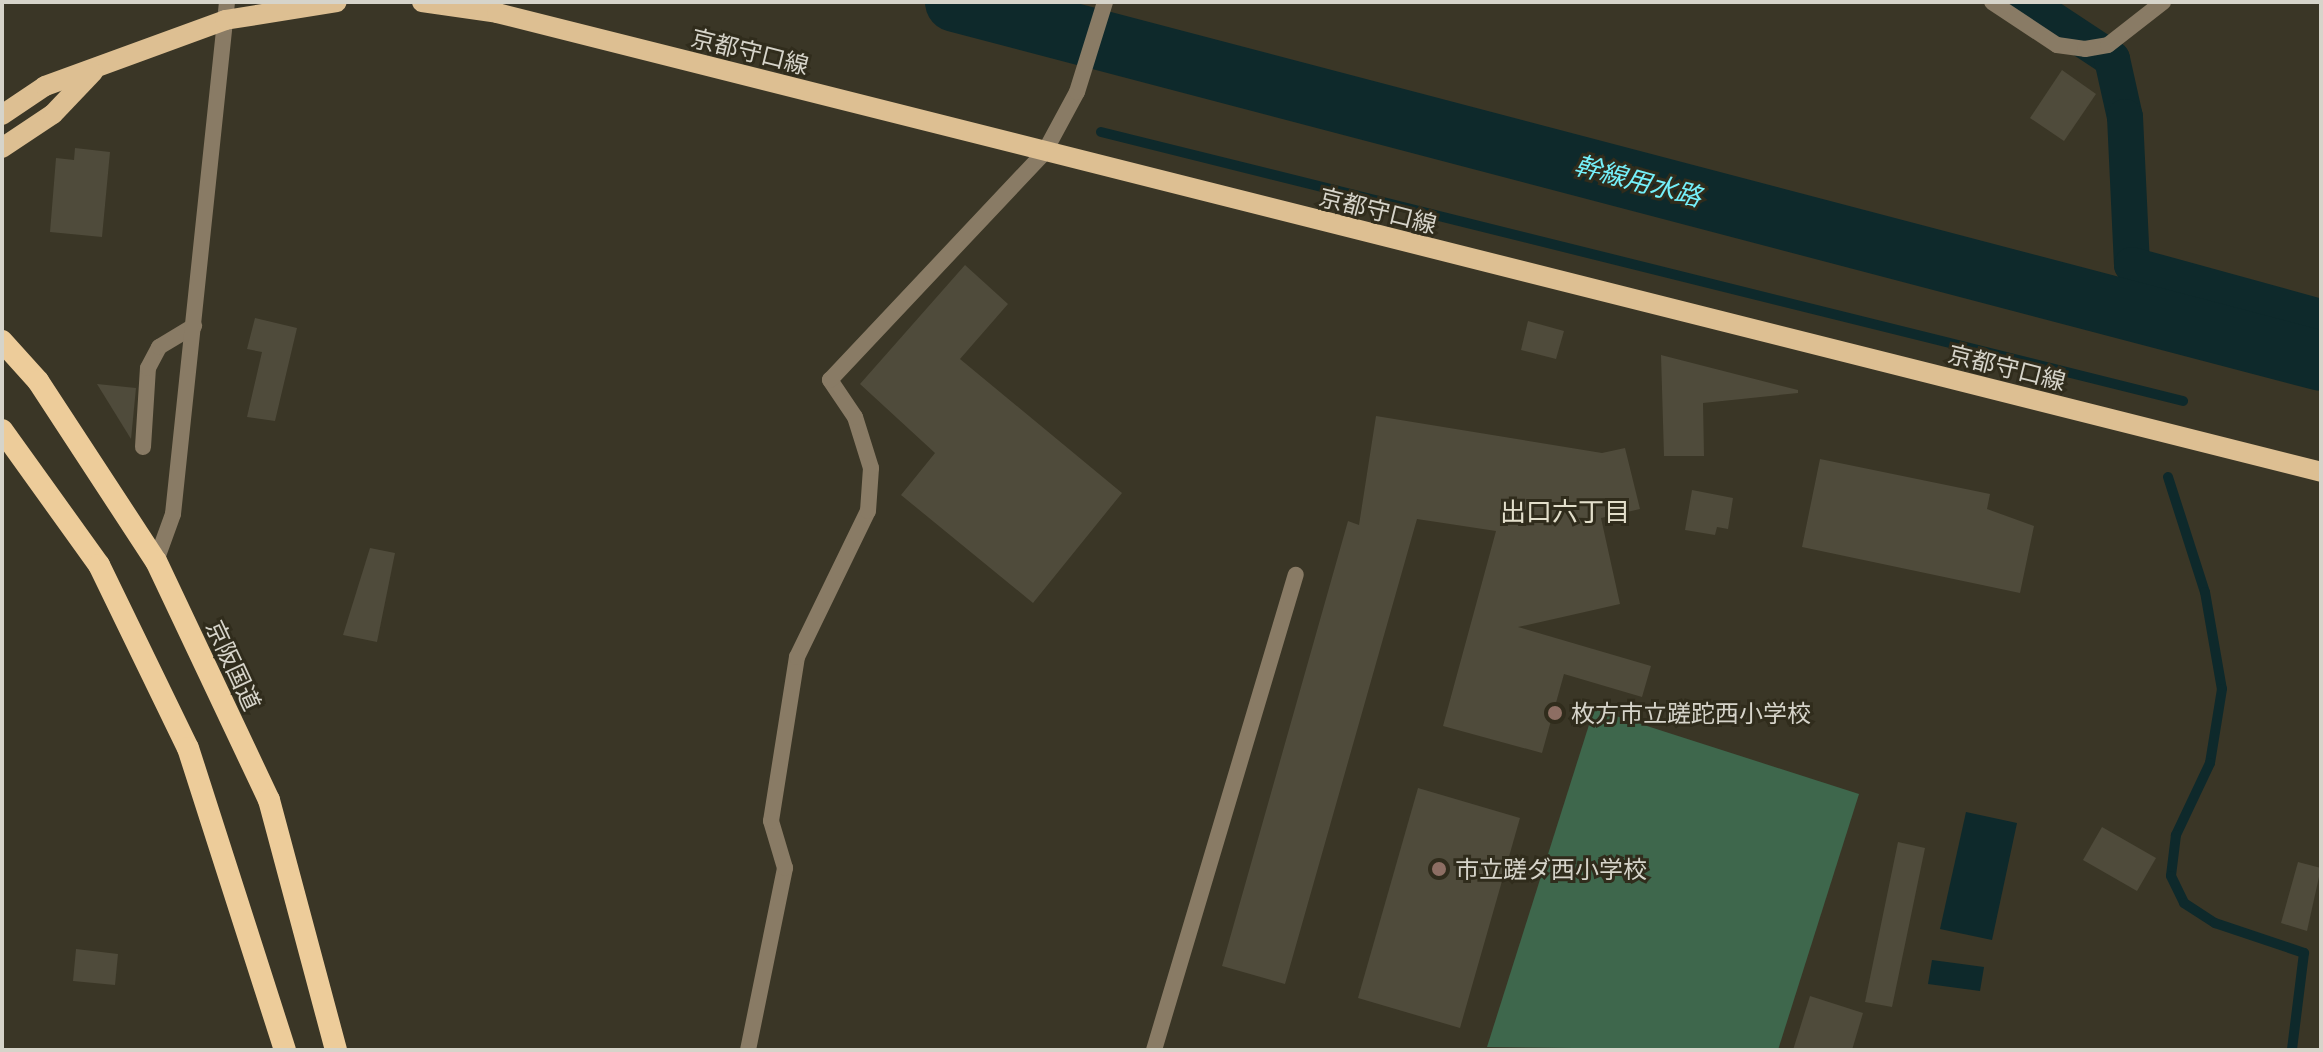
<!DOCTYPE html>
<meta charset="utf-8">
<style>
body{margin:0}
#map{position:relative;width:2323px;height:1052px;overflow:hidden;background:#3a3626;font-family:Lato,"Noto Sans JP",sans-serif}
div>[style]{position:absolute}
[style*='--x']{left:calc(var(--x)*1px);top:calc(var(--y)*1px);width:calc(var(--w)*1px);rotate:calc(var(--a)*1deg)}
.green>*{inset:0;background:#3e674c}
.water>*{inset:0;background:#0e292b}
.stream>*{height:10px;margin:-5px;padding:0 5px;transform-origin:5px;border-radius:5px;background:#0e292b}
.canal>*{height:36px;margin:-18px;padding:0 18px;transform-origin:18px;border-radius:18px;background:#0e292b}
.river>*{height:60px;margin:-30px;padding:0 30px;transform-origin:30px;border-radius:30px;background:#0e292b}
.building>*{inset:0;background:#4f4b3b}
.service>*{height:16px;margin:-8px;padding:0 8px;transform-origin:8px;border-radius:8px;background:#897b65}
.minor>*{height:16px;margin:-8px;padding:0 8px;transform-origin:8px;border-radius:8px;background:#897b65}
.primary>*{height:20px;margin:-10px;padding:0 10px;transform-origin:10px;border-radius:10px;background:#ddbf92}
.trunk>*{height:22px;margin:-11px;padding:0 11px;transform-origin:11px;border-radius:11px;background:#edcc9a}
.dots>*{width:22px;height:22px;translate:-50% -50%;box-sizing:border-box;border:4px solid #302c1c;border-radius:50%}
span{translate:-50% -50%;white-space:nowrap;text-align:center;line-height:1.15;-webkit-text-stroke:6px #302c1c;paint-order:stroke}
.street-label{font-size:24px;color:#d6d4ca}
.poi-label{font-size:24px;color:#d6d4ca}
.left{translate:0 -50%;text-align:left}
.water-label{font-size:26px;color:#75f0fa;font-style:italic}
.neighbourhood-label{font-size:26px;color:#e3dfcb}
.frame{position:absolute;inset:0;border:4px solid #d6d4ca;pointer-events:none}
</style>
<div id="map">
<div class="green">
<div style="clip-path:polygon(1594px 709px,1859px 794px,1778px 1050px,1487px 1047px)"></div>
</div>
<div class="water">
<div style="clip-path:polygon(1966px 812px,2017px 823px,1992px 940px,1940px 929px)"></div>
<div style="clip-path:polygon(1932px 960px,1984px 967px,1980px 991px,1928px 984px)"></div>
</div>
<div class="stream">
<div style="--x:1101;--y:132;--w:1115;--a:13.96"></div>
<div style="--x:2168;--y:477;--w:121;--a:72.2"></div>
<div style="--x:2205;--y:592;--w:98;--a:80.1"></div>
<div style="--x:2222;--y:689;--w:75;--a:99.2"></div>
<div style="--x:2210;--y:763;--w:80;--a:115.3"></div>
<div style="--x:2176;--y:835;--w:41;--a:97"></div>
<div style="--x:2171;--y:876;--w:30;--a:64"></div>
<div style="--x:2184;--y:903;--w:37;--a:33"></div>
<div style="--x:2215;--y:923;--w:94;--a:18.6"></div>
<div style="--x:2304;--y:953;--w:98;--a:97.1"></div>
</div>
<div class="canal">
<div style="--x:2026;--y:2;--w:103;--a:33.5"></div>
<div style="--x:2112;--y:59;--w:59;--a:77.4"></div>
<div style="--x:2125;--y:117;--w:148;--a:87.3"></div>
<div style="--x:2132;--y:265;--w:196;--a:15.4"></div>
</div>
<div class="river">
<div style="--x:955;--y:2;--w:1412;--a:14.72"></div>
</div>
<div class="building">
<div style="clip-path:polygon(2062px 70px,2096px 94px,2064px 141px,2030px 118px)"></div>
<div style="clip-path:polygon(75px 148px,110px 152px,102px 237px,50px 232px,56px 158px,74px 160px)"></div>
<div style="clip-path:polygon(965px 265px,1008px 304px,960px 359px,1122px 493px,1033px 603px,901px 495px,935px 453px,860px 384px)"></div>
<div style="clip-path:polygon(255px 318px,297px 328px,275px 421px,247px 417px,262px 352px,247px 349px)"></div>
<div style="clip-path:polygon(1528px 321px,1564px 331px,1556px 359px,1521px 350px)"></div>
<div style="clip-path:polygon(1661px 355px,1798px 390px,1798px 393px,1703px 403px,1704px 456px,1664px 456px)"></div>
<div style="clip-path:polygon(97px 384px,136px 388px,131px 439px)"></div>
<div style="clip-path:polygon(1376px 416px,1602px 453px,1625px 448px,1640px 509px,1601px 518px,1620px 604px,1518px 627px,1651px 666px,1642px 697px,1564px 674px,1542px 753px,1443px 726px,1496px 531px,1417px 519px,1285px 984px,1222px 966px,1348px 521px,1359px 525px)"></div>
<div style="clip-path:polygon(1820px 459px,1990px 494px,1987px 509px,2034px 526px,2020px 593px,1802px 547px)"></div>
<div style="clip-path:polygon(1692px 490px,1733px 498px,1728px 529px,1717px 527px,1715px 535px,1685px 530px)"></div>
<div style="clip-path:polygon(370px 548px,395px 553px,377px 642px,343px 635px)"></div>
<div style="clip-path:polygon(1418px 788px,1520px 818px,1460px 1028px,1358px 998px)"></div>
<div style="clip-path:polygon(2102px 827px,2156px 858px,2137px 891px,2083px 860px)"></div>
<div style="clip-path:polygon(1898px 842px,1925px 848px,1892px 1007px,1865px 1002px)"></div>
<div style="clip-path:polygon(2298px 862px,2321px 868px,2307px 931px,2281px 923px)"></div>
<div style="clip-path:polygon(76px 949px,118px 954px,115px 985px,73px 981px)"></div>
<div style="clip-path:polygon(1810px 996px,1863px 1013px,1852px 1050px,1793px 1050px)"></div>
</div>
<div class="service">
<div style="--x:143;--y:447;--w:79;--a:-86.4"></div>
<div style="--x:148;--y:368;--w:24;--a:-62"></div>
<div style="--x:159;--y:347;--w:41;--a:-31"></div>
</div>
<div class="minor">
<div style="--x:1992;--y:2;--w:78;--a:33.5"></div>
<div style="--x:2057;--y:45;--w:28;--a:8"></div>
<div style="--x:2085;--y:49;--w:23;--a:-10"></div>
<div style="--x:2108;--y:45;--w:70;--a:-38"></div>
<div style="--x:156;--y:561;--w:50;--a:-70.1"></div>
<div style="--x:173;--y:514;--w:515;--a:-83.98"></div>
<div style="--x:748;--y:1050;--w:186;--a:-78.5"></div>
<div style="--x:785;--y:868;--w:49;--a:-106.6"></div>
<div style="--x:771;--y:821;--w:166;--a:-81"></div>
<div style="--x:797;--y:657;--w:162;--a:-64.1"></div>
<div style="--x:868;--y:511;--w:43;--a:-86"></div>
<div style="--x:871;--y:468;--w:53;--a:-107.4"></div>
<div style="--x:855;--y:417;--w:45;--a:-124"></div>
<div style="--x:830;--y:380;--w:312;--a:-46.7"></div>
<div style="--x:1044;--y:153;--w:69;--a:-61.6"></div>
<div style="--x:1077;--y:92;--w:94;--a:-72.7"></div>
<div style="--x:1154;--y:1050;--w:496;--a:-73.4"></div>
</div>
<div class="primary">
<div style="--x:422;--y:2;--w:76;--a:8.3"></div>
<div style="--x:497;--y:13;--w:1881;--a:14.12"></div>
<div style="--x:2;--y:115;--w:52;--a:-34"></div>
<div style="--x:45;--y:86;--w:192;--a:-20.1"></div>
<div style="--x:225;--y:20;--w:113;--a:-9.1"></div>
<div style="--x:2;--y:148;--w:61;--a:-33.7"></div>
<div style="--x:53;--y:114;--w:58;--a:-46.4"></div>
</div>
<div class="trunk">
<div style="--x:2;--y:341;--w:54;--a:48"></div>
<div style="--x:38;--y:381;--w:215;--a:56.8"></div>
<div style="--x:156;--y:561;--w:264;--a:64.7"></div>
<div style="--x:269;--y:800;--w:259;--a:75"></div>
<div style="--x:2;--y:430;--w:166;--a:54.3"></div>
<div style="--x:99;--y:565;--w:203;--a:64.1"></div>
<div style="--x:188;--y:748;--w:317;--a:72.2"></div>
</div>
<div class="dots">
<div style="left:1555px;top:713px;background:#8d6e63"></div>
<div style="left:1439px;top:869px;background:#8d6e63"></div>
</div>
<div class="street-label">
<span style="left:750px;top:51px;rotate:14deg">京都守口線</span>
<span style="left:1378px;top:210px;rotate:14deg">京都守口線</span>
<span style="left:2007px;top:367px;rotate:14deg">京都守口線</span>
<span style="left:234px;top:665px;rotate:65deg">京阪国道</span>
</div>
<div class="poi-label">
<span class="left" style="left:1571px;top:713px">枚方市立蹉跎西小学校</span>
<span class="left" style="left:1455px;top:869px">市立蹉ダ西小学校</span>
</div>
<div class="water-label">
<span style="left:1638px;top:181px;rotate:15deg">幹線用水路</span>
</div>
<div class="neighbourhood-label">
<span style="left:1565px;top:512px">出口六丁目</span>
</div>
<div class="frame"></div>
</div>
